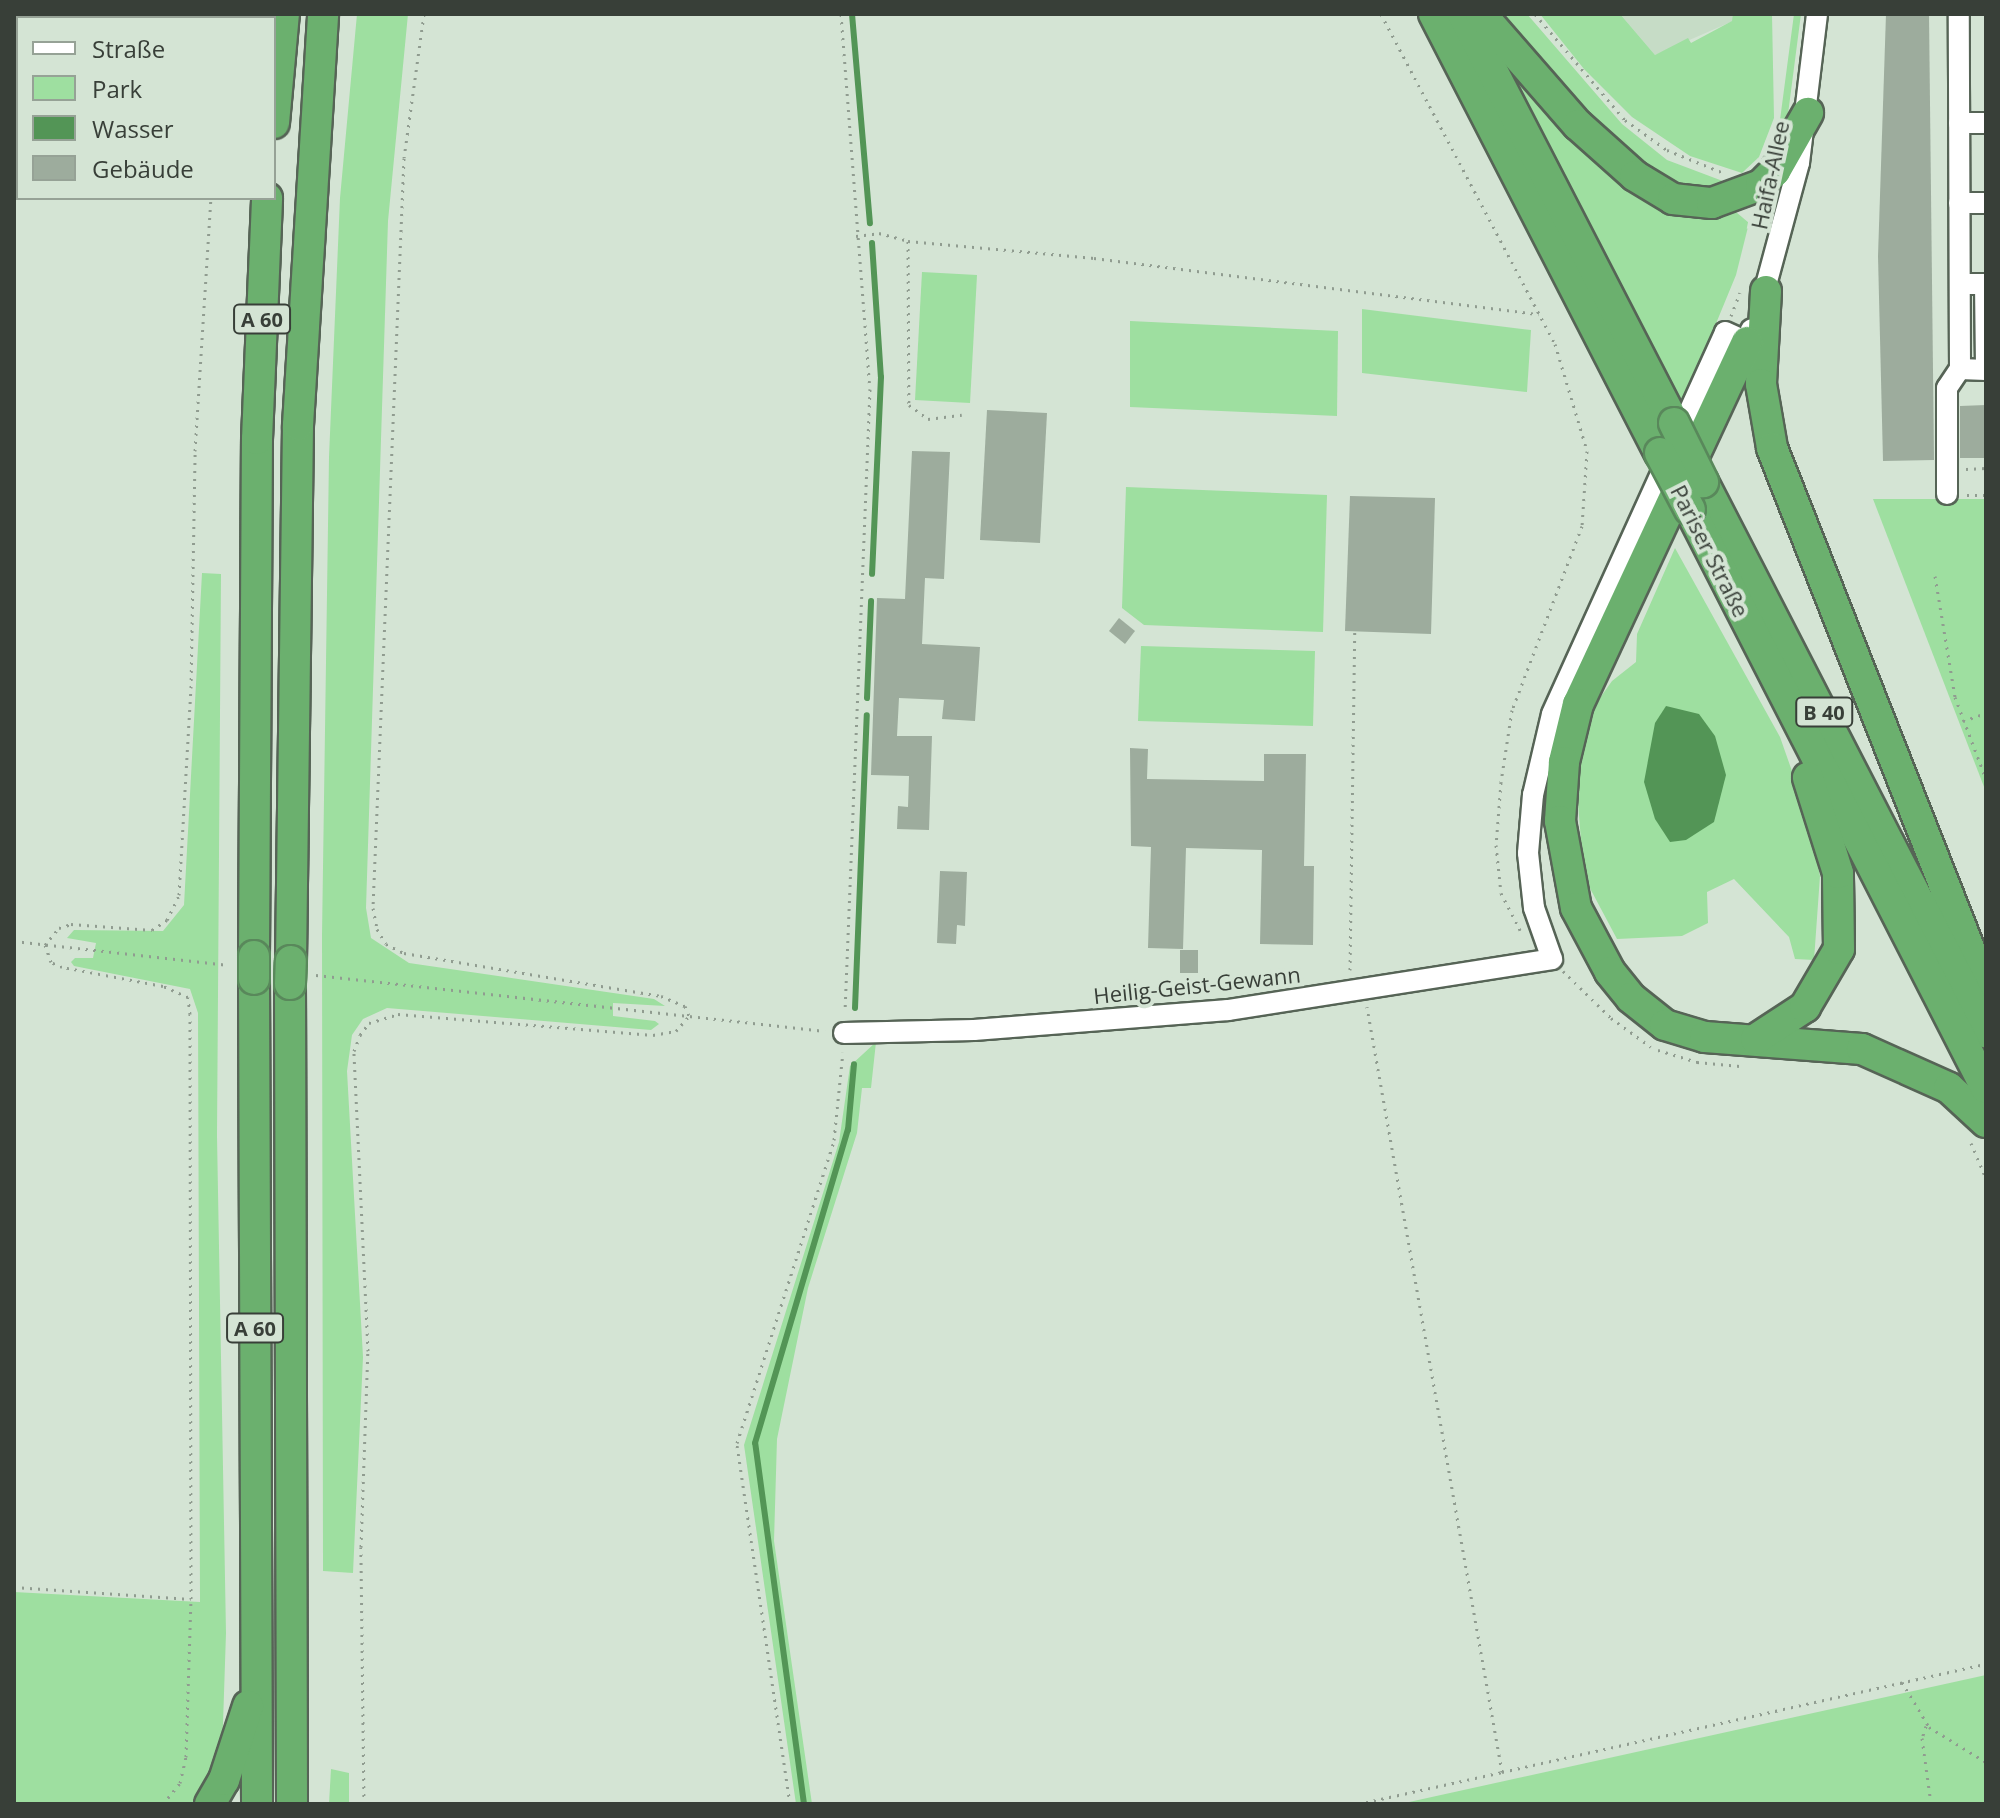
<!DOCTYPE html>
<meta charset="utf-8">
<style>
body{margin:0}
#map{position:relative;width:2000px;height:1818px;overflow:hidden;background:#d4e4d4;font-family:"Open Sans",sans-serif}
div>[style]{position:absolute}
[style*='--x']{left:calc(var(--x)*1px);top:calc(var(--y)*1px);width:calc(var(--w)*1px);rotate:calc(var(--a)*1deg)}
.built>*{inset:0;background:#c6dcc6}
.green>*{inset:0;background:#9edfa0}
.water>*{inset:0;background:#539556}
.stream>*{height:6px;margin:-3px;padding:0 3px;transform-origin:3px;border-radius:3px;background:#539556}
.building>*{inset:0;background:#9dac9d}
.path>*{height:3px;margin-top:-1.5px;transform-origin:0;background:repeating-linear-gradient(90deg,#909c90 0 2px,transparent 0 8px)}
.roads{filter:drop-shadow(2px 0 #566456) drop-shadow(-2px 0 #566456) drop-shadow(0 2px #566456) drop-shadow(0 -2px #566456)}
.minor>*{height:20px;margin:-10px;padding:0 10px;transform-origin:10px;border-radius:10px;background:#fff}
.highway>*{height:30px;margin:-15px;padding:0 15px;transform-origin:15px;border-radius:15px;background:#6bb06e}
.bridges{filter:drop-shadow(2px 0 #59885b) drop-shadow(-2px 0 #59885b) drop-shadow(0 2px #59885b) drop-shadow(0 -2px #59885b)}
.highway-bridge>*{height:30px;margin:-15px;padding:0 15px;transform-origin:15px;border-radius:15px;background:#6bb06e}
span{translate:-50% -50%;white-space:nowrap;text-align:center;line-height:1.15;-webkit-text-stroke:8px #d4e4d4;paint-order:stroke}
.shield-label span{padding:2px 6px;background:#d4e4d4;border:2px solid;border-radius:6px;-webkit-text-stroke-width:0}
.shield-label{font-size:20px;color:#383f38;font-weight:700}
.street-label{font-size:22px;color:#383f38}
.frame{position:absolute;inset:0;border:16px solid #383f38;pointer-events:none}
.legend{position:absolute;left:16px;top:16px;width:260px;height:184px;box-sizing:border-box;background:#d4e4d4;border:2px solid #96a296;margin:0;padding:10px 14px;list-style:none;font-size:24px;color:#383f38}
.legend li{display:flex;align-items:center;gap:16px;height:40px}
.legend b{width:40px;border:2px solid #96a296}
</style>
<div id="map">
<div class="built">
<div style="clip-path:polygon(1620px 14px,1733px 14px,1733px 21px,1655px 55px)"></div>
</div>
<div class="green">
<div style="clip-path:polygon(357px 14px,408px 14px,388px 221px,366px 908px,371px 938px,409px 963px,654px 999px,665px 1006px,613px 1003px,613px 1016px,655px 1021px,659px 1024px,651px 1030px,387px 1008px,363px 1019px,352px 1035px,347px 1071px,363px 1357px,353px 1573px,323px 1571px,322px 935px,329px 457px,340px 198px)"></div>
<div style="clip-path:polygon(1490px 14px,1527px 14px,1622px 124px,1667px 160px,1728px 183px,1715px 197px,1647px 177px)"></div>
<div style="clip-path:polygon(1540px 14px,1620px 14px,1655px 55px,1688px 38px,1691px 43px,1732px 21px,1733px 14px,1772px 14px,1774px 118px,1759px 157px,1742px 173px,1690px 156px,1632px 117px,1584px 69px)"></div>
<div style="clip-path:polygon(1794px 14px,1801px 14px,1788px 114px,1784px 136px,1768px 156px,1778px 135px)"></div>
<div style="clip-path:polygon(1505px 62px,1617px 172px,1736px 212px,1749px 223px,1736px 275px,1682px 406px)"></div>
<div style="clip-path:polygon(922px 272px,977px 275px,970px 403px,915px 400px)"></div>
<div style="clip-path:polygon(1362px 309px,1531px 330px,1527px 392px,1362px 373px)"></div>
<div style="clip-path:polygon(1130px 321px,1338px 331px,1337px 416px,1130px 407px)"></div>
<div style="clip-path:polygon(1126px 487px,1327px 495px,1323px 632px,1144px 625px,1122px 608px)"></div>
<div style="clip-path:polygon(1873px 499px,1986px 499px,1986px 792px)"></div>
<div style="clip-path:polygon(1675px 548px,1780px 737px,1806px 811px,1820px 876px,1814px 960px,1795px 959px,1789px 937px,1734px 879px,1707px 892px,1708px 923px,1682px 936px,1617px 939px,1584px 877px,1576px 779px,1590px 712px,1612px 681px,1636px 662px,1637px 634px)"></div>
<div style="clip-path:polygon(202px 573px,221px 574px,217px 1136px,226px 1633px,222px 1754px,197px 1804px,14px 1804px,14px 1592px,200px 1602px,198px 1013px,190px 989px,74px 966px,71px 962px,75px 958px,93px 958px,96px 943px,67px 938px,74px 930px,163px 931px,184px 905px)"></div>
<div style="clip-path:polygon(1141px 646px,1315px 651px,1313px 726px,1138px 721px)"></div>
<div style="clip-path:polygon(876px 1042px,871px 1088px,862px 1088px,857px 1133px,808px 1288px,777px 1439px,774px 1541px,812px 1804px,796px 1804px,744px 1445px,839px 1142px,850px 1066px)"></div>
<div style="clip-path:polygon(1986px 1675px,1986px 1804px,1400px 1804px)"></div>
<div style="clip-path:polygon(331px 1769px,349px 1773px,349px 1804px,329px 1804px)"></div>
</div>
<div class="water">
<div style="clip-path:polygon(1666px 706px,1699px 714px,1715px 736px,1726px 775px,1714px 822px,1686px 840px,1670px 842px,1655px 819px,1644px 782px,1655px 723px)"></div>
</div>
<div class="stream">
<div style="--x:852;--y:14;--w:210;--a:85.1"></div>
<div style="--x:872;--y:243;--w:134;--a:86.2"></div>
<div style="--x:881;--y:377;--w:197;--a:92.6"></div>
<div style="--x:867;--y:698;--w:97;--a:-87.6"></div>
<div style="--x:855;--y:1008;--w:293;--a:-87.7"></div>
<div style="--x:804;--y:1804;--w:364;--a:-97.7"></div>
<div style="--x:755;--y:1443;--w:327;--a:-73.5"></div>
<div style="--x:848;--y:1130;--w:66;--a:-84.8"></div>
</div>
<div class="building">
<div style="clip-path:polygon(1886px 14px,1929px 14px,1934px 460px,1883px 461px,1878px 256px)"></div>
<div style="clip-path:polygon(1986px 405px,1986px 458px,1960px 458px,1960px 406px)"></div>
<div style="clip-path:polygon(987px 410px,1047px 413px,1040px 543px,980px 540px)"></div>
<div style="clip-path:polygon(912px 451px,950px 452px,944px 579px,925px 578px,922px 644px,980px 647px,975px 721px,942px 719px,944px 700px,899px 698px,897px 736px,932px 736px,929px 830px,897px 829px,898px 806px,908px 807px,909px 776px,871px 775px,877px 598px,905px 599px)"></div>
<div style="clip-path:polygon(1350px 496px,1435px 498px,1431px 634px,1345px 631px)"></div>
<div style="clip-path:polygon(1119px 618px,1135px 631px,1125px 644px,1109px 631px)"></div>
<div style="clip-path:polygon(1130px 748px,1148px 749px,1147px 779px,1264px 781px,1264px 754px,1306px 754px,1304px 866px,1314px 866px,1313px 945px,1260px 944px,1262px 850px,1186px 848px,1183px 949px,1148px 948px,1151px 847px,1131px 846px)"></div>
<div style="clip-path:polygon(940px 871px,967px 872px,965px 926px,957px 925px,956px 944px,937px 943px)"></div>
<div style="clip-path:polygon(1180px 950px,1198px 950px,1198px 973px,1180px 973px)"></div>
</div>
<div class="path">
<div style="--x:424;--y:14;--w:145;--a:97.9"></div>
<div style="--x:404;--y:158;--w:751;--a:92.37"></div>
<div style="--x:373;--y:908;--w:21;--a:79"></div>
<div style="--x:377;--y:929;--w:17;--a:59"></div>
<div style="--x:386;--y:944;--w:20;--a:27"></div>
<div style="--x:404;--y:953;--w:261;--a:9.5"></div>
<div style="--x:661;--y:996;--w:26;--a:23"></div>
<div style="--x:685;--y:1006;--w:11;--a:68"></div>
<div style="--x:841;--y:14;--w:376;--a:85.6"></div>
<div style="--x:870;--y:389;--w:624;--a:92.3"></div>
<div style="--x:1381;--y:14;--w:373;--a:62.2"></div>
<div style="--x:1555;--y:344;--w:112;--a:73.3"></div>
<div style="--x:1587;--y:451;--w:75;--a:93.8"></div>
<div style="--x:1582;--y:526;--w:197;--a:110.8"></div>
<div style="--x:1512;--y:710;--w:73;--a:98.7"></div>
<div style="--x:1501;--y:782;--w:63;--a:94.5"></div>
<div style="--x:1496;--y:845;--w:48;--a:84.1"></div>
<div style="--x:1501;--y:893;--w:42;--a:62.8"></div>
<div style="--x:1535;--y:14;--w:139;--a:49.7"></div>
<div style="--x:1625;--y:120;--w:52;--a:35.5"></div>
<div style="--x:1667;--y:150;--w:61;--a:22"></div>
<div style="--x:218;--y:18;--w:4;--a:-90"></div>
<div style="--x:856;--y:236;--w:23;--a:-7"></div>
<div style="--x:879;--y:233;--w:30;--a:15"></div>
<div style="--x:908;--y:241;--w:187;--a:5.2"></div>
<div style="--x:1094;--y:258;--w:448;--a:7.2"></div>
<div style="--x:908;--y:241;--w:164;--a:89.7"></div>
<div style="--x:909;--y:405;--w:24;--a:36"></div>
<div style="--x:928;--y:419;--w:34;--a:-7"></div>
<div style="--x:1731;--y:316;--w:25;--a:-69"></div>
<div style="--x:1966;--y:469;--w:20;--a:-3"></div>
<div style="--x:1967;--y:495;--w:19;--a:0"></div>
<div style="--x:1935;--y:576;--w:123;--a:80.6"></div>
<div style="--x:1955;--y:697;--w:88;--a:69.3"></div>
<div style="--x:1963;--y:721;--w:24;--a:-19"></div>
<div style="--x:14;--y:941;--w:216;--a:6.4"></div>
<div style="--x:1350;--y:970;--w:339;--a:-89.2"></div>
<div style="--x:1563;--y:971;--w:67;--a:44.4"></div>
<div style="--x:1611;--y:1018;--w:49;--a:35.9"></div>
<div style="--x:316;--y:975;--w:512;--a:6.28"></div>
<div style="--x:1658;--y:1050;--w:41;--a:17.1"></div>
<div style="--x:1697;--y:1062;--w:43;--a:5.3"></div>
<div style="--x:1971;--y:1143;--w:38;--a:67"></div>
<div style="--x:14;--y:1587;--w:177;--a:3.9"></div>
<div style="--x:1902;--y:1682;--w:52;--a:59"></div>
<div style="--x:1929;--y:1727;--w:67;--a:31.6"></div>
<div style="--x:1926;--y:1726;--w:13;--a:108"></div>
<div style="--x:1922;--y:1738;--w:67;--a:82.2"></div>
<div style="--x:1502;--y:1772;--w:496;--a:-12.6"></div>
<div style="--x:163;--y:1804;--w:27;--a:-51"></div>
<div style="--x:180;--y:1783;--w:27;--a:-77"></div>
<div style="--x:186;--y:1757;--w:158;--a:-88.2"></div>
<div style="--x:191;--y:1599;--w:585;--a:-90.1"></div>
<div style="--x:190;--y:1014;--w:17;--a:-97"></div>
<div style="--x:188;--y:997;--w:27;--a:-156"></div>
<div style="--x:163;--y:986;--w:103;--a:-169.3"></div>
<div style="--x:62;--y:967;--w:12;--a:-156"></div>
<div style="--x:51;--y:962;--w:18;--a:-109"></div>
<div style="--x:45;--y:945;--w:22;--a:-51"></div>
<div style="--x:59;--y:928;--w:13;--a:-18"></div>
<div style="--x:71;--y:924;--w:81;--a:4.2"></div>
<div style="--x:152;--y:930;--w:18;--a:-34"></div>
<div style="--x:167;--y:920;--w:28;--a:-64"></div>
<div style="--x:179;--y:895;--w:207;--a:-86.7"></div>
<div style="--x:191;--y:688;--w:237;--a:-89"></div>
<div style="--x:195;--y:451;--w:254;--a:-86.4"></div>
<div style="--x:364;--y:1804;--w:257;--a:-90.7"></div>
<div style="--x:361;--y:1547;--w:196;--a:-88"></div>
<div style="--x:368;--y:1351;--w:300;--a:-92.7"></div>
<div style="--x:354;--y:1051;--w:17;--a:-69"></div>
<div style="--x:360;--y:1035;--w:15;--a:-53"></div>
<div style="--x:369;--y:1023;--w:30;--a:-17"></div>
<div style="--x:398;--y:1014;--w:256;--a:4.7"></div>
<div style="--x:653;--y:1035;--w:23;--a:-10"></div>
<div style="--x:676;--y:1031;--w:20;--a:-49"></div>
<div style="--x:790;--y:1804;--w:365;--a:-98.4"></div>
<div style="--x:737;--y:1443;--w:318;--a:-72.2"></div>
<div style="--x:834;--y:1140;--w:88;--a:-84.2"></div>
<div style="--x:1358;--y:1804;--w:148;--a:-12.5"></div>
<div style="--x:1502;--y:1772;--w:777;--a:-100.01"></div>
</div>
<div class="roads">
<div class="minor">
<div style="--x:1959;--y:123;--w:27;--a:0"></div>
<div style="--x:1959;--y:203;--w:27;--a:0"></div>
<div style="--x:1960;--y:284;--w:25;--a:0"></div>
<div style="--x:1985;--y:284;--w:86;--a:89.3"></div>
<div style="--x:1986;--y:370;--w:26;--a:-178"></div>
<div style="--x:1762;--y:300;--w:142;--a:-74.9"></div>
<div style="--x:1799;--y:163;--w:150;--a:-83.1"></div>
<div style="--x:1947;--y:494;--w:106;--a:-90"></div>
<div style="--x:1947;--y:388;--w:23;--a:-56"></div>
<div style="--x:1960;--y:369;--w:355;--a:-90.2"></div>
<div style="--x:844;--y:1033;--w:130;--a:-1.3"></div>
<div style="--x:974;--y:1030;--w:255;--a:-4.5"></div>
<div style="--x:1228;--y:1010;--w:328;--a:-8.9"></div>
<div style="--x:1552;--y:959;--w:54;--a:-109.4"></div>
<div style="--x:1534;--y:908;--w:55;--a:-96.2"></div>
<div style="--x:1528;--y:853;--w:58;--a:-85.1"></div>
<div style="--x:1533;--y:795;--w:83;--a:-76.8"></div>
<div style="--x:1552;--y:714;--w:419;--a:-65.6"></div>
<div style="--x:1725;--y:332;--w:24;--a:24"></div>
<div style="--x:1747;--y:342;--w:13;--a:-72"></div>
</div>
<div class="highway">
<div style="--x:1434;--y:14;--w:494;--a:62.8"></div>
<div style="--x:1463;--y:14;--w:460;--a:62.7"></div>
<div style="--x:1481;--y:14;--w:147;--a:48.9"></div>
<div style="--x:1578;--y:125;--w:76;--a:41.8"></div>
<div style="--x:1635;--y:176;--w:44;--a:31.2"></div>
<div style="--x:1673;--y:199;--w:39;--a:6"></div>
<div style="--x:1712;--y:203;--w:52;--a:-20.2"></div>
<div style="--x:1761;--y:185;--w:20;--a:-45"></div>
<div style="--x:1775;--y:171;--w:67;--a:-60.4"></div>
<div style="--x:274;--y:123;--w:109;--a:-84.8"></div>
<div style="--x:1766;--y:291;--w:93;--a:93.1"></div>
<div style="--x:1761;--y:384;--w:65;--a:80.2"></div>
<div style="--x:1772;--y:448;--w:584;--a:68.49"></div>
<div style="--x:1747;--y:342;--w:400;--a:115"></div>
<div style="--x:1578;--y:704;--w:60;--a:103.6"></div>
<div style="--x:1564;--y:762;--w:59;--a:93.9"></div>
<div style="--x:1560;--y:821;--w:88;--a:79.6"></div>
<div style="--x:1576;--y:908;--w:72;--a:62"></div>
<div style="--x:1610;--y:972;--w:33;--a:51"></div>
<div style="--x:1631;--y:998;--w:43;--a:38.5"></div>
<div style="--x:1665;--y:1025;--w:42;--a:16.7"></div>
<div style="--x:1705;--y:1037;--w:157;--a:4.4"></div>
<div style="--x:1862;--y:1049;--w:95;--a:24.1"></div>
<div style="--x:1949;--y:1088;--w:50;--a:42.6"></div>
<div style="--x:1703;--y:482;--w:619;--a:62.77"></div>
<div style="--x:1690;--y:510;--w:649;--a:62.88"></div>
<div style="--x:254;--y:956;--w:517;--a:-89.67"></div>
<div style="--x:257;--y:439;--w:241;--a:-87.6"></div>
<div style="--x:291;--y:961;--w:536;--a:-89.25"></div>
<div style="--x:298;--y:425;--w:412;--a:-86.5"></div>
<div style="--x:254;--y:979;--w:825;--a:89.79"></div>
<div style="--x:290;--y:984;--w:820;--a:89.86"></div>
<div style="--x:1756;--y:1039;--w:59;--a:-33.1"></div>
<div style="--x:1805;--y:1007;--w:67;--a:-59.6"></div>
<div style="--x:1839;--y:949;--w:76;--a:-90.8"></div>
<div style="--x:1838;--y:873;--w:100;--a:-107.5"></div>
<div style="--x:210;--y:1804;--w:28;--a:-60"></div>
<div style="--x:224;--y:1780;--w:78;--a:-72"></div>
</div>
</div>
<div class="bridges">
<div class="highway-bridge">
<div style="--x:1674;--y:423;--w:66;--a:63.8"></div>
<div style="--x:1660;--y:453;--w:64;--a:62.2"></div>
<div style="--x:254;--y:956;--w:23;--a:90"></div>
<div style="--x:290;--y:984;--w:23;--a:-88"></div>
</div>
</div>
<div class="shield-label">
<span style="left:262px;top:319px">A 60</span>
<span style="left:1824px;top:712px">B 40</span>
<span style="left:255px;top:1328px">A 60</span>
</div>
<div class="street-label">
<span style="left:1770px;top:175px;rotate:-78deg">Haifa-Allee</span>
<span style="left:1710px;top:551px;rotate:63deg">Pariser Straße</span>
<span style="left:1197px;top:985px;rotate:-6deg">Heilig-Geist-Gewann</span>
</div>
<div class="frame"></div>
<ul class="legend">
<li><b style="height:10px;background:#fff"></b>Straße</li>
<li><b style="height:22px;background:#9edfa0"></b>Park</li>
<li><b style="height:22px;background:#539556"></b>Wasser</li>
<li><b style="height:22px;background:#9dac9d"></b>Gebäude</li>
</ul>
</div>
